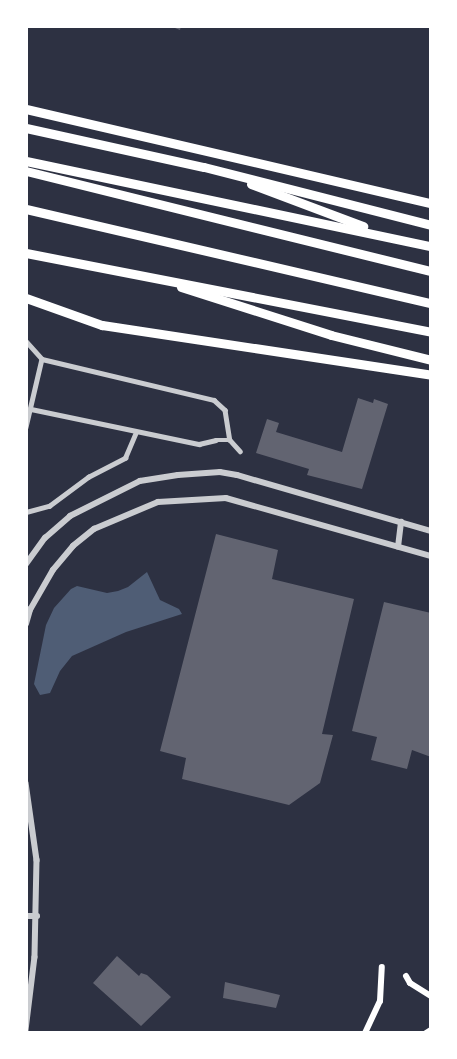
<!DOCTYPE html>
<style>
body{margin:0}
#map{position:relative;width:457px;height:1059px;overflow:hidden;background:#2d3142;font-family:Arial,sans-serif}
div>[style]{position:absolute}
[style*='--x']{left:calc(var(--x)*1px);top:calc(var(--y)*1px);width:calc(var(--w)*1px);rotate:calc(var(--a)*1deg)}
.water>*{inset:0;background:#4f5d75}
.building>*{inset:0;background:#626471}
.minor>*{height:4.5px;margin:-2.25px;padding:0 2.25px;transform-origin:2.25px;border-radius:2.25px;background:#caccd0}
.tertiary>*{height:5.5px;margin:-2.75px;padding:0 2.75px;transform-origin:2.75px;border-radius:2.75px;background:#caccd0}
.secondary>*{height:6px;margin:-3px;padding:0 3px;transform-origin:3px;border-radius:3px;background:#fff}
.motorway>*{height:9px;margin:-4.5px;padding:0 4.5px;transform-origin:4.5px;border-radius:4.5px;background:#fff}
span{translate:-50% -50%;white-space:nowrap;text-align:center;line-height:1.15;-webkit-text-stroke:5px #fff;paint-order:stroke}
.frame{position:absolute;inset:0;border:28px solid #fff;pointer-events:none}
</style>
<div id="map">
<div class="water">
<div style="clip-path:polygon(147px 572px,160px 600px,179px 609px,182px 614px,126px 632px,72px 656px,60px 671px,50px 693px,40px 695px,34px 684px,46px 625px,54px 608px,71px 589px,77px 586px,107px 593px,118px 591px,128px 587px)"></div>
</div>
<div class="building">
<div style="clip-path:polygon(170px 26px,181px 26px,180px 30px)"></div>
<div style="clip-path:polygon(358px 398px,373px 403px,374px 399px,388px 404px,362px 489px,307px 475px,309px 469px,256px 453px,267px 419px,279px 423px,276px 432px,342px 452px)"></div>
<div style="clip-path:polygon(216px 534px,278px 550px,272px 579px,354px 599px,322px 734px,333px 735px,320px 783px,289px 805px,182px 779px,186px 758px,160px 751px)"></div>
<div style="clip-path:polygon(384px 602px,431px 613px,431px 757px,412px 750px,407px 769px,371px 760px,377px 737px,352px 731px)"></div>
<div style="clip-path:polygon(117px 956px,139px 976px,141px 973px,147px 975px,171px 997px,141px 1026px,93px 983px)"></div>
<div style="clip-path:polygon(225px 982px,280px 995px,276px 1008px,223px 998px)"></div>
</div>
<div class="minor">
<div style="--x:26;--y:341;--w:24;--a:48"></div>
<div style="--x:42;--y:359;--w:70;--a:103.2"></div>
<div style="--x:42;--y:359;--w:177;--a:13.4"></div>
<div style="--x:214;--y:400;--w:15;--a:42"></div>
<div style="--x:225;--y:410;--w:30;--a:81"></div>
<div style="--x:31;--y:409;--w:172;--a:11.8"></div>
<div style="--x:199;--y:444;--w:17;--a:-13"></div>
<div style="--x:216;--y:440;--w:14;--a:0"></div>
<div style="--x:230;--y:440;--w:15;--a:48"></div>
<div style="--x:26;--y:512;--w:24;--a:-15"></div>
<div style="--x:49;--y:506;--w:49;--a:-36.6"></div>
<div style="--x:88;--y:477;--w:42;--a:-27.2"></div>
<div style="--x:125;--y:458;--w:28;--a:-67"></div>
</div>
<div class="tertiary">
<div style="--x:398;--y:547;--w:25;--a:-83"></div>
<div style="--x:26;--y:564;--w:32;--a:-54"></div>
<div style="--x:45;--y:538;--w:33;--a:-41"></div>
<div style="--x:70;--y:516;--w:78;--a:-26.6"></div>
<div style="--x:140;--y:481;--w:38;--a:-9"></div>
<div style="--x:178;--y:475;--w:42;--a:-4.1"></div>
<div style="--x:220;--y:472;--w:17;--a:10"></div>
<div style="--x:237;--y:475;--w:202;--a:16.1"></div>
<div style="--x:26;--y:624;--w:15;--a:-74"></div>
<div style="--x:30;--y:610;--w:46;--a:-60.1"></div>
<div style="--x:53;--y:570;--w:31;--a:-50"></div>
<div style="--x:73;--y:546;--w:27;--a:-39"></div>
<div style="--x:94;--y:529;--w:69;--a:-22.9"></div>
<div style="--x:158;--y:502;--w:68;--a:-3.4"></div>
<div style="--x:226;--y:498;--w:213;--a:15.8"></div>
<div style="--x:26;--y:783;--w:78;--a:81.9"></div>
<div style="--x:37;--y:860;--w:97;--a:91.2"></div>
<div style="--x:35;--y:957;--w:74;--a:97"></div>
<div style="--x:26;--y:916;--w:11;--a:0"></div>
</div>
<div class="secondary">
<div style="--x:406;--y:976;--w:8;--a:60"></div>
<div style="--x:410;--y:983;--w:25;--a:32"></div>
<div style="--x:365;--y:1033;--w:35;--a:-65"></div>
<div style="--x:380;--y:1001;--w:34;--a:-87"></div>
<div style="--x:426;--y:1033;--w:6;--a:-31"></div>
</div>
<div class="motorway">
<div style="--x:26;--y:109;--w:416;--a:13.1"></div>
<div style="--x:26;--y:128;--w:182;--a:12.4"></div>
<div style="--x:204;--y:167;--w:234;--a:14.3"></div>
<div style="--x:26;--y:161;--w:414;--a:11.9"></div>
<div style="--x:26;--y:171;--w:417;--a:13.9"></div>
<div style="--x:251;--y:184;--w:120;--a:20.6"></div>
<div style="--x:26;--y:209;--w:416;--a:13.1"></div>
<div style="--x:26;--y:253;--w:413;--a:11"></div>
<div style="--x:181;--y:287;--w:157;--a:17.7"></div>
<div style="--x:331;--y:335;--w:103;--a:14"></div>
<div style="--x:26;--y:298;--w:81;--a:19.6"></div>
<div style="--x:102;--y:325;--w:333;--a:8.6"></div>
</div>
<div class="frame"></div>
</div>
